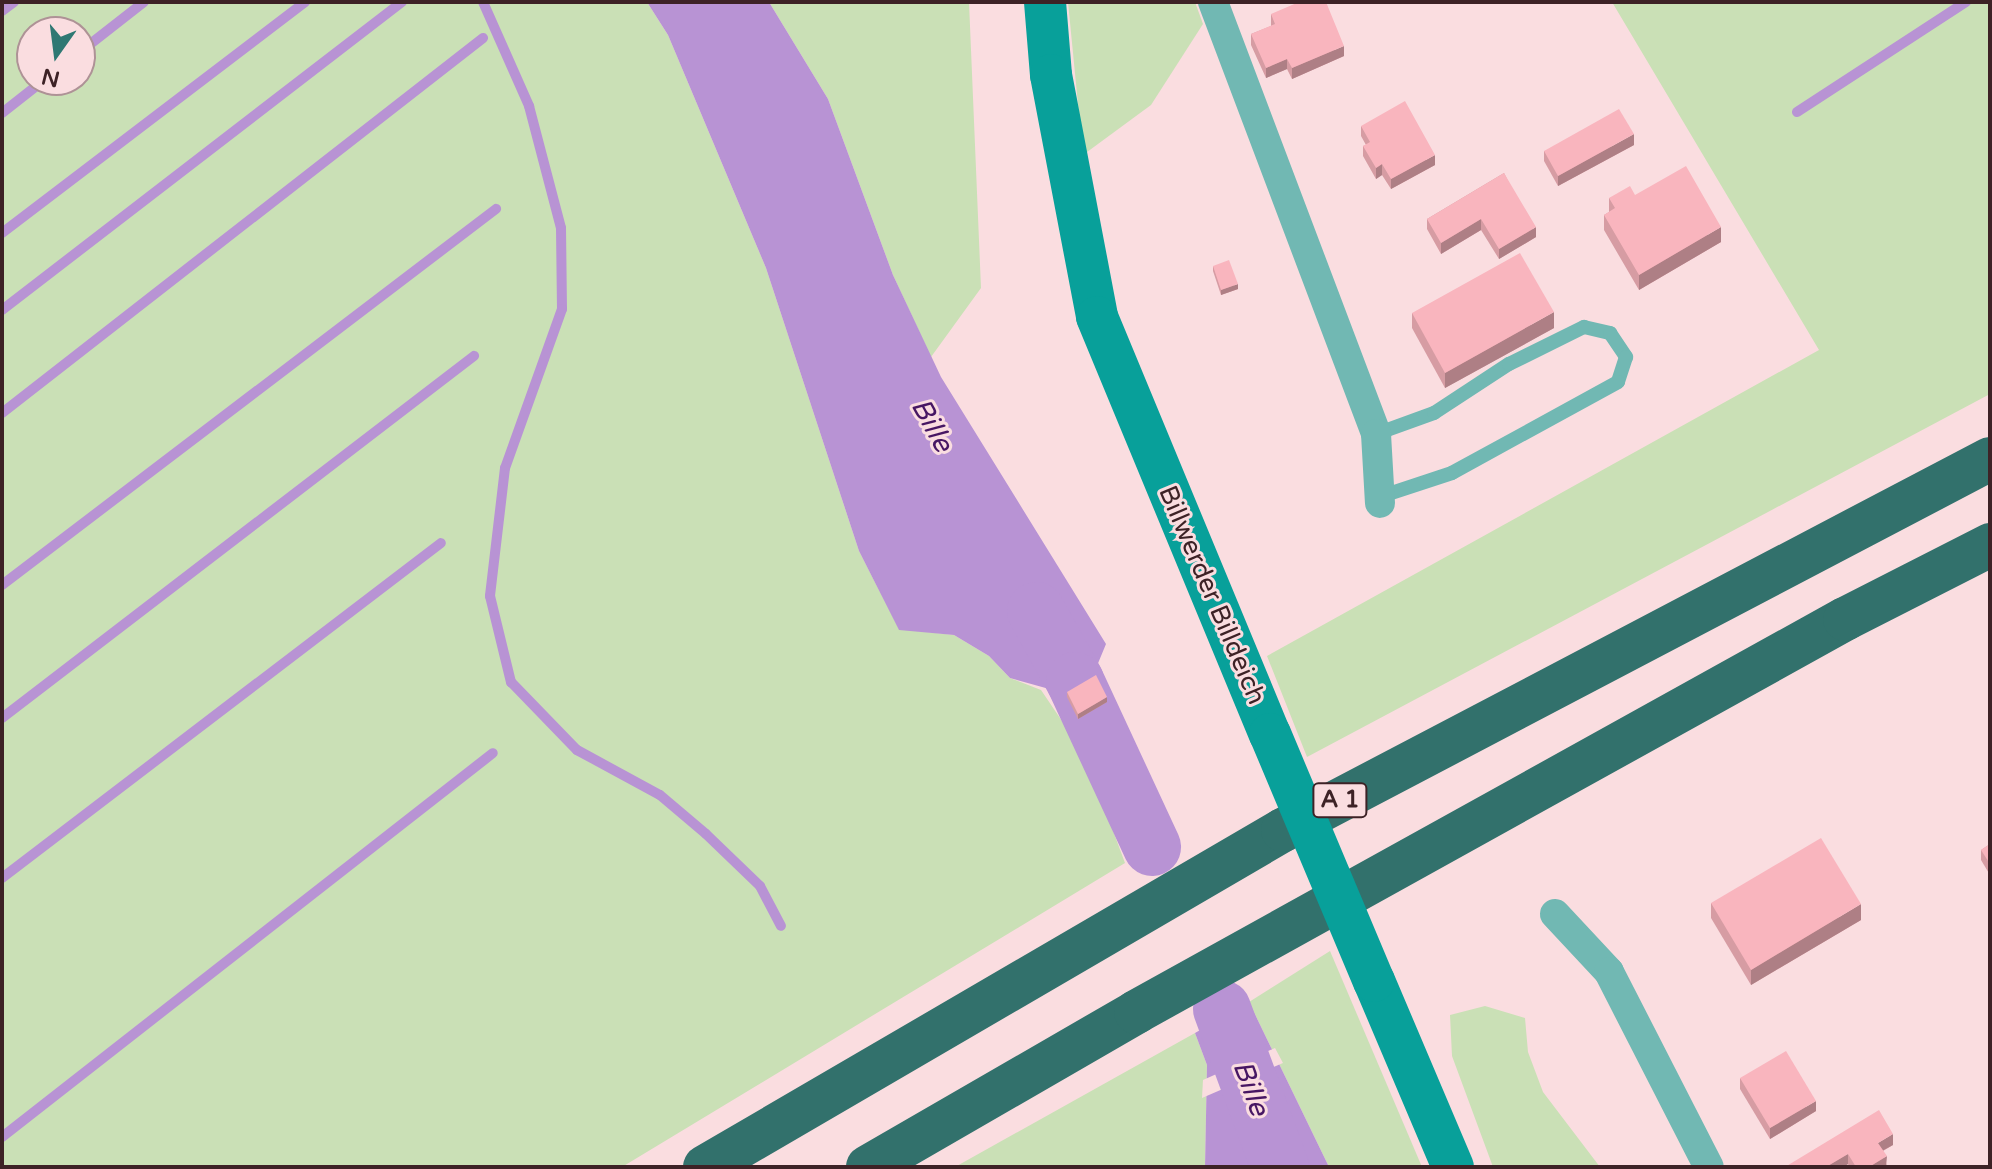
<!DOCTYPE html>
<style>
body{margin:0}
#map{position:relative;width:1992px;height:1169px;overflow:hidden;background:#fadde0;font-family:"Varela Round",sans-serif}
div>[style]{position:absolute}
[style*='--x']{left:calc(var(--x)*1px);top:calc(var(--y)*1px);width:calc(var(--w)*1px);rotate:calc(var(--a)*1deg)}
.green>*{inset:0;background:#cae0b6}
.water>*{inset:0;background:#b893d4}
.pier>*{inset:0;background:#fadde0}
.stream>*{height:10px;margin:-5px;padding:0 5px;transform-origin:5px;border-radius:5px;background:#b893d4}
.river>*{height:58px;margin:-29px;padding:0 29px;transform-origin:29px;border-radius:29px;background:#b893d4}
.lane>*{height:14px;margin:-7px;padding:0 7px;transform-origin:7px;border-radius:7px;background:#71b8b3}
.street>*{height:30px;margin:-15px;padding:0 15px;transform-origin:15px;border-radius:15px;background:#71b8b3}
.secondary>*{height:42px;margin:-21px;padding:0 21px;transform-origin:21px;border-radius:21px;background:#08a09a}
.highway>*{height:44px;margin:-22px;padding:0 22px;transform-origin:22px;border-radius:22px;background:#32716c}
.secondary-bridge>*{height:42px;margin:-21px;padding:0 21px;transform-origin:21px;border-radius:21px;background:#08a09a}
.wall>*{inset:0;background:#d69ca3}
.shaded-wall>*{inset:0;background:#ae7f85}
.building>*{inset:0;background:#f9b5be}
span{translate:-50% -50%;white-space:nowrap;text-align:center;line-height:1.15;-webkit-text-stroke:6px #fadde0;paint-order:stroke}
.shield-label span{padding:2px 6px;background:#fadde0;border:2px solid;border-radius:6px;-webkit-text-stroke-width:0}
.shield-label{font-size:24px;color:#3d2226;font-weight:700}
.street-label{font-size:26px;color:#3d2226}
.water-label{font-size:28px;color:#471663;font-style:italic}
.frame{position:absolute;inset:0;border:4px solid #3d2226;pointer-events:none}
.north{position:absolute;left:16px;top:16px;width:80px;height:80px;box-sizing:border-box;background:#fadde0;border:2px solid #ae9296;border-radius:50%;rotate:194deg;font-size:22px;font-weight:700;line-height:32px;text-align:center;color:#3d2226}
.north::after{content:'';display:block;margin:auto;width:28px;height:36px;background:#2f7873;clip-path:polygon(50% 0,100% 100%,50% 72%,0 100%)}
</style>
<div id="map">
<div class="green">
<div style="clip-path:polygon(evenodd,2px 2px,647px 2px,668px 35px,766px 268px,859px 551px,899px 629px,954px 635px,989px 656px,1010px 678px,1041px 690px,1085px 755px,1125px 863px,622px 1167px,2px 1167px,2px 2px,32px 32px,80px 32px,80px 80px,32px 80px,32px 32px)"></div>
<div style="clip-path:polygon(769px 2px,969px 2px,981px 288px,931px 357px,893px 275px,828px 99px)"></div>
<div style="clip-path:polygon(1068px 2px,1195px 2px,1203px 24px,1151px 105px,1083px 155px)"></div>
<div style="clip-path:polygon(1612px 2px,1990px 2px,1990px 394px,1307px 757px,1267px 656px,1819px 350px)"></div>
<div style="clip-path:polygon(1330px 951px,1422px 1167px,1329px 1167px,1249px 1002px)"></div>
<div style="clip-path:polygon(1485px 1006px,1525px 1018px,1528px 1052px,1543px 1092px,1600px 1167px,1493px 1167px,1452px 1056px,1450px 1015px)"></div>
<div style="clip-path:polygon(1195px 1033px,1207px 1065px,1205px 1167px,955px 1167px)"></div>
</div>
<div class="water">
<div style="clip-path:polygon(647px 2px,769px 2px,828px 99px,893px 275px,941px 377px,1106px 644px,1094px 673px,1060px 692px,1010px 678px,989px 656px,954px 635px,899px 630px,859px 551px,766px 268px,668px 35px)"></div>
<div style="clip-path:polygon(1249px 1002px,1329px 1167px,1205px 1167px,1207px 1065px,1195px 1033px)"></div>
</div>
<div class="pier">
<div style="clip-path:polygon(1275px 1048px,1283px 1063px,1202px 1098px,1203px 1080px)"></div>
</div>
<div class="stream">
<div style="--x:483;--y:2;--w:114;--a:66.1"></div>
<div style="--x:529;--y:106;--w:126;--a:75.3"></div>
<div style="--x:561;--y:228;--w:81;--a:89.3"></div>
<div style="--x:562;--y:309;--w:169;--a:109.7"></div>
<div style="--x:505;--y:468;--w:129;--a:96.7"></div>
<div style="--x:490;--y:596;--w:89;--a:76.3"></div>
<div style="--x:511;--y:682;--w:95;--a:45.9"></div>
<div style="--x:577;--y:750;--w:94;--a:28.5"></div>
<div style="--x:660;--y:795;--w:60;--a:40.3"></div>
<div style="--x:706;--y:834;--w:75;--a:43.9"></div>
<div style="--x:760;--y:886;--w:45;--a:62.3"></div>
<div style="--x:2;--y:11;--w:15;--a:-37"></div>
<div style="--x:80;--y:52;--w:81;--a:-38"></div>
<div style="--x:1797;--y:112;--w:202;--a:-33.1"></div>
<div style="--x:2;--y:113;--w:53;--a:-38.2"></div>
<div style="--x:2;--y:233;--w:381;--a:-37.3"></div>
<div style="--x:2;--y:310;--w:505;--a:-37.6"></div>
<div style="--x:2;--y:413;--w:610;--a:-37.94"></div>
<div style="--x:2;--y:585;--w:621;--a:-37.28"></div>
<div style="--x:2;--y:718;--w:595;--a:-37.49"></div>
<div style="--x:2;--y:878;--w:552;--a:-37.35"></div>
<div style="--x:2;--y:1137;--w:623;--a:-38.03"></div>
</div>
<div class="river">
<div style="--x:1036;--y:611;--w:80;--a:60.9"></div>
<div style="--x:1075;--y:681;--w:183;--a:65.1"></div>
<div style="--x:1222;--y:1009;--w:168;--a:69.8"></div>
</div>
<div class="lane">
<div style="--x:1376;--y:434;--w:62;--a:-19.9"></div>
<div style="--x:1434;--y:413;--w:90;--a:-33.2"></div>
<div style="--x:1509;--y:364;--w:84;--a:-26.3"></div>
<div style="--x:1584;--y:327;--w:27;--a:13"></div>
<div style="--x:1610;--y:333;--w:29;--a:56"></div>
<div style="--x:1626;--y:357;--w:26;--a:108"></div>
<div style="--x:1618;--y:382;--w:189;--a:151.3"></div>
<div style="--x:1452;--y:473;--w:77;--a:161.8"></div>
</div>
<div class="street">
<div style="--x:1213;--y:2;--w:462;--a:69.3"></div>
<div style="--x:1376;--y:434;--w:69;--a:86.7"></div>
<div style="--x:1555;--y:914;--w:79;--a:47"></div>
<div style="--x:1609;--y:972;--w:219;--a:62.9"></div>
</div>
<div class="secondary">
<div style="--x:1045;--y:2;--w:73;--a:85.3"></div>
<div style="--x:1051;--y:75;--w:246;--a:79.2"></div>
<div style="--x:1097;--y:317;--w:451;--a:67.5"></div>
<div style="--x:1374;--y:981;--w:202;--a:67"></div>
</div>
<div class="highway">
<div style="--x:705;--y:1167;--w:669;--a:-30.24"></div>
<div style="--x:1283;--y:830;--w:798;--a:-27.69"></div>
<div style="--x:868;--y:1167;--w:310;--a:-30"></div>
<div style="--x:1136;--y:1012;--w:811;--a:-29"></div>
<div style="--x:1845;--y:619;--w:163;--a:-27"></div>
</div>
<div class="secondary-bridge">
<div style="--x:1270;--y:734;--w:268;--a:67.2"></div>
</div>
<div class="wall">
<div style="clip-path:polygon(1271px 14px,1344px 56px,1292px 79px,1287px 69px,1266px 78px,1251px 45px,1251px 34px,1271px 26px)"></div>
<div style="clip-path:polygon(1361px 126px,1435px 165px,1391px 189px,1382px 175px,1376px 179px,1363px 156px,1363px 146px,1366px 145px,1361px 136px)"></div>
<div style="clip-path:polygon(1634px 145px,1558px 186px,1544px 161px,1544px 151px)"></div>
<div style="clip-path:polygon(1504px 173px,1536px 237px,1499px 259px,1481px 230px,1441px 254px,1427px 229px,1427px 219px)"></div>
<div style="clip-path:polygon(1635px 195px,1721px 242px,1639px 290px,1604px 230px,1604px 215px,1609px 212px,1609px 198px)"></div>
<div style="clip-path:polygon(1213px 266px,1238px 289px,1221px 295px,1213px 271px)"></div>
<div style="clip-path:polygon(1412px 313px,1554px 328px,1445px 388px,1412px 328px)"></div>
<div style="clip-path:polygon(1067px 692px,1107px 702px,1078px 719px,1067px 697px)"></div>
<div style="clip-path:polygon(1990px 844px,1990px 875px,1981px 860px,1981px 850px)"></div>
<div style="clip-path:polygon(1711px 903px,1861px 920px,1751px 985px,1711px 918px)"></div>
<div style="clip-path:polygon(1740px 1078px,1816px 1111px,1770px 1139px,1740px 1089px)"></div>
<div style="clip-path:polygon(1893px 1145px,1883px 1151px,1887px 1167px,1849px 1167px,1848px 1164px,1843px 1167px,1785px 1167px)"></div>
</div>
<div class="shaded-wall">
<div style="clip-path:polygon(1344px 46px,1344px 56px,1292px 79px,1292px 68px)"></div>
<div style="clip-path:polygon(1287px 59px,1287px 69px,1266px 78px,1266px 68px)"></div>
<div style="clip-path:polygon(1634px 134px,1634px 145px,1558px 186px,1558px 176px)"></div>
<div style="clip-path:polygon(1435px 155px,1435px 165px,1391px 189px,1391px 179px)"></div>
<div style="clip-path:polygon(1382px 164px,1382px 175px,1376px 179px,1376px 168px)"></div>
<div style="clip-path:polygon(1481px 219px,1481px 230px,1441px 254px,1441px 243px)"></div>
<div style="clip-path:polygon(1536px 227px,1536px 237px,1499px 259px,1499px 249px)"></div>
<div style="clip-path:polygon(1721px 227px,1721px 242px,1639px 290px,1639px 275px)"></div>
<div style="clip-path:polygon(1238px 284px,1238px 289px,1221px 295px,1221px 290px)"></div>
<div style="clip-path:polygon(1554px 312px,1554px 328px,1445px 388px,1445px 373px)"></div>
<div style="clip-path:polygon(1107px 697px,1107px 702px,1078px 719px,1078px 714px)"></div>
<div style="clip-path:polygon(1861px 904px,1861px 920px,1751px 985px,1751px 970px)"></div>
<div style="clip-path:polygon(1816px 1101px,1816px 1111px,1770px 1139px,1770px 1128px)"></div>
<div style="clip-path:polygon(1893px 1134px,1893px 1145px,1878px 1153px,1878px 1143px)"></div>
<div style="clip-path:polygon(1848px 1154px,1848px 1164px,1843px 1167px,1826px 1167px)"></div>
<div style="clip-path:polygon(1887px 1156px,1886px 1167px,1869px 1167px)"></div>
</div>
<div class="building">
<div style="clip-path:polygon(1299px 2px,1326px 2px,1344px 46px,1292px 68px,1287px 59px,1266px 68px,1251px 34px,1275px 24px,1271px 14px)"></div>
<div style="clip-path:polygon(1405px 101px,1435px 155px,1391px 179px,1382px 164px,1376px 168px,1363px 146px,1370px 142px,1361px 126px)"></div>
<div style="clip-path:polygon(1619px 109px,1634px 134px,1558px 176px,1544px 151px)"></div>
<div style="clip-path:polygon(1686px 166px,1721px 227px,1639px 275px,1604px 215px,1615px 208px,1609px 198px,1630px 186px,1635px 195px)"></div>
<div style="clip-path:polygon(1504px 173px,1536px 227px,1499px 249px,1481px 219px,1441px 243px,1427px 219px)"></div>
<div style="clip-path:polygon(1520px 253px,1554px 312px,1445px 373px,1412px 313px)"></div>
<div style="clip-path:polygon(1229px 260px,1238px 284px,1221px 290px,1213px 266px)"></div>
<div style="clip-path:polygon(1096px 675px,1107px 697px,1078px 714px,1067px 692px)"></div>
<div style="clip-path:polygon(1821px 838px,1861px 904px,1751px 970px,1711px 903px)"></div>
<div style="clip-path:polygon(1990px 844px,1990px 864px,1981px 850px)"></div>
<div style="clip-path:polygon(1786px 1051px,1816px 1101px,1770px 1128px,1740px 1078px)"></div>
<div style="clip-path:polygon(1879px 1110px,1893px 1134px,1878px 1143px,1887px 1156px,1869px 1167px,1856px 1167px,1848px 1154px,1826px 1167px,1785px 1167px)"></div>
</div>
<div class="shield-label">
<span style="left:1340px;top:800px">A 1</span>
</div>
<div class="street-label">
<span style="left:1212px;top:595px;rotate:67deg">Billwerder Billdeich</span>
</div>
<div class="water-label">
<span style="left:932px;top:425px;rotate:61deg">Bille</span>
<span style="left:1251px;top:1088px;rotate:70deg">Bille</span>
</div>
<div class="frame"></div>
<div class="north">N</div>
</div>
